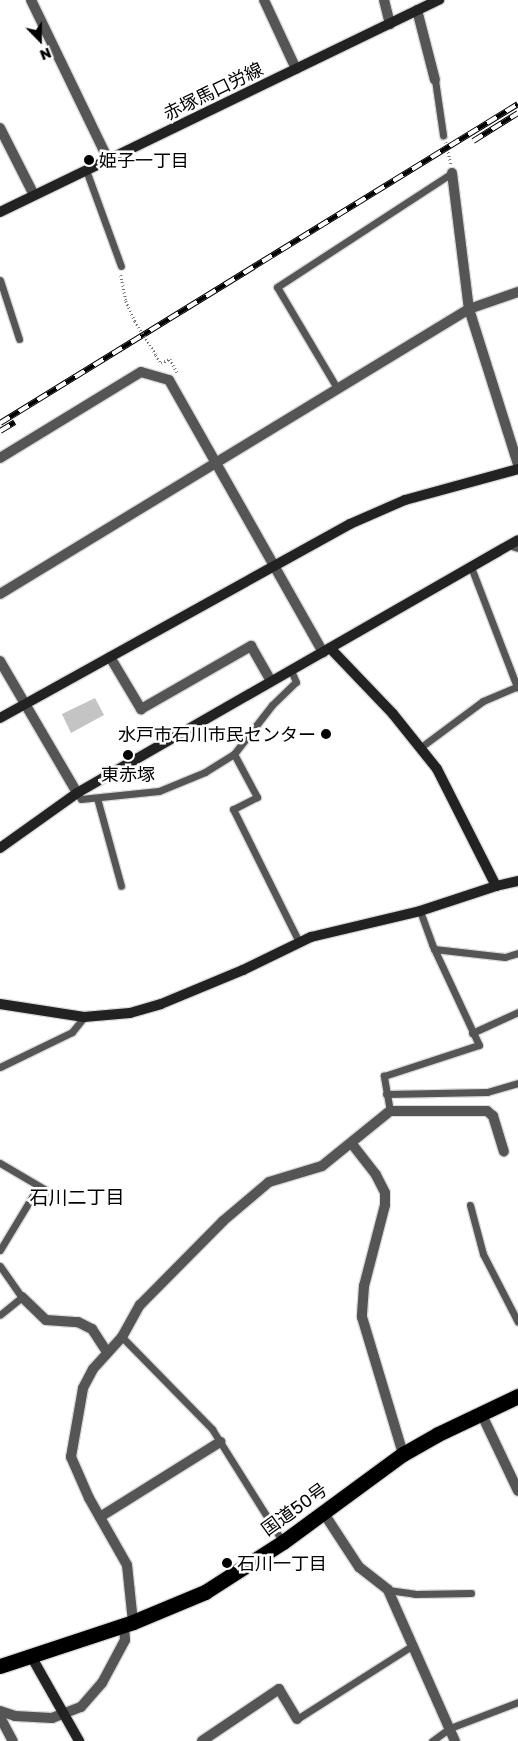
<!DOCTYPE html>
<meta charset="utf-8">
<style>
body{margin:0}
#map{position:relative;width:518px;height:1741px;overflow:hidden;background:#fff;font-family:"Golos Text","Noto Sans JP",sans-serif}
div>[style]{position:absolute}
[style*='--x']{left:calc(var(--x)*1px);top:calc(var(--y)*1px);width:calc(var(--w)*1px);rotate:calc(var(--a)*1deg)}
.building>*{inset:0;background:#c4c4c4}
.path>*{height:2.5px;margin-top:-1.25px;transform-origin:0;background:repeating-linear-gradient(90deg,#777 0 1px,transparent 0 3.5px)}
.roads{filter:drop-shadow(1px 0 #dbdbdb) drop-shadow(-1px 0 #dbdbdb) drop-shadow(0 1px #dbdbdb) drop-shadow(0 -1px #dbdbdb)}
.lane>*{height:7px;margin:-3.5px;padding:0 3.5px;transform-origin:3.5px;border-radius:3.5px;background:#555}
.street>*{height:10px;margin:-5px;padding:0 5px;transform-origin:5px;border-radius:5px;background:#555}
.secondary>*{height:10px;margin:-5px;padding:0 5px;transform-origin:5px;border-radius:5px;background:#222}
.highway>*{height:15px;margin:-7.5px;padding:0 7.5px;transform-origin:7.5px;border-radius:7.5px;background:#000}
.rail>*{height:5.5px;margin-top:-2.75px;transform-origin:0;background:repeating-linear-gradient(90deg,#fff 0 11px,#000 0 22px);box-sizing:border-box;border-block:1px solid #000}
.path-bridge>*{height:2.5px;margin-top:-1.25px;transform-origin:0;background:repeating-linear-gradient(90deg,#777 0 1px,transparent 0 3.5px)}
.dots>*{width:14px;height:14px;translate:-50% -50%;box-sizing:border-box;border:2px solid #fff;border-radius:50%}
span{translate:-50% -50%;white-space:nowrap;text-align:center;line-height:1.15;-webkit-text-stroke:5px #fff;paint-order:stroke}
.street-label{font-size:18px;color:#000}
.poi-label{font-size:18px;color:#000}
.left{translate:0 -50%;text-align:left}
.right{translate:-100% -50%;text-align:right}
.neighbourhood-label{font-size:19px;color:#000}
.north{position:absolute;left:15px;top:15px;width:50px;height:50px;-webkit-text-stroke:4px #fff;paint-order:stroke;rotate:158deg;font-size:14px;font-weight:700;line-height:20px;text-align:center;color:#000}
.north::after{content:'';display:block;margin:auto;width:18px;height:22px;background:#000;clip-path:polygon(50% 0,100% 100%,50% 72%,0 100%)}
</style>
<div id="map">
<div class="building">
<div style="clip-path:polygon(95px 698px,104px 715px,71px 733px,62px 714px)"></div>
</div>
<div class="path">
<div style="--x:446;--y:142;--w:23;--a:77"></div>
<div style="--x:121;--y:275;--w:26;--a:79"></div>
<div style="--x:126;--y:301;--w:22;--a:66"></div>
<div style="--x:156;--y:355;--w:9;--a:58"></div>
<div style="--x:161;--y:363;--w:10;--a:-24"></div>
<div style="--x:170;--y:359;--w:15;--a:62"></div>
</div>
<div class="roads">
<div class="lane">
<div style="--x:435;--y:80;--w:56;--a:81.7"></div>
<div style="--x:86;--y:170;--w:102;--a:70"></div>
<div style="--x:0;--y:280;--w:62;--a:72.1"></div>
<div style="--x:337;--y:388;--w:117;--a:-120.7"></div>
<div style="--x:277;--y:287;--w:209;--a:-33.1"></div>
<div style="--x:508;--y:545;--w:10;--a:17"></div>
<div style="--x:471;--y:567;--w:129;--a:69"></div>
<div style="--x:421;--y:747;--w:77;--a:-36.6"></div>
<div style="--x:483;--y:701;--w:38;--a:-23"></div>
<div style="--x:234;--y:754;--w:49;--a:61.9"></div>
<div style="--x:257;--y:797;--w:27;--a:153"></div>
<div style="--x:233;--y:809;--w:148;--a:63.6"></div>
<div style="--x:77;--y:793;--w:7;--a:56"></div>
<div style="--x:81;--y:799;--w:78;--a:-5.9"></div>
<div style="--x:159;--y:791;--w:50;--a:-22.4"></div>
<div style="--x:205;--y:772;--w:34;--a:-32"></div>
<div style="--x:234;--y:754;--w:62;--a:-52.2"></div>
<div style="--x:272;--y:705;--w:33;--a:-44"></div>
<div style="--x:296;--y:682;--w:13;--a:-113"></div>
<div style="--x:97;--y:798;--w:91;--a:74.7"></div>
<div style="--x:434;--y:949;--w:71;--a:6.4"></div>
<div style="--x:505;--y:957;--w:14;--a:-17"></div>
<div style="--x:472;--y:1033;--w:51;--a:-24.5"></div>
<div style="--x:0;--y:1067;--w:80;--a:-25.9"></div>
<div style="--x:72;--y:1032;--w:19;--a:-51"></div>
<div style="--x:386;--y:1094;--w:101;--a:-1.1"></div>
<div style="--x:487;--y:1092;--w:32;--a:-16"></div>
<div style="--x:390;--y:1111;--w:36;--a:-100"></div>
<div style="--x:384;--y:1076;--w:100;--a:-18.1"></div>
<div style="--x:479;--y:1045;--w:111;--a:-115"></div>
<div style="--x:432;--y:944;--w:35;--a:-110"></div>
<div style="--x:0;--y:1163;--w:73;--a:30.4"></div>
<div style="--x:470;--y:1205;--w:51;--a:75.1"></div>
<div style="--x:483;--y:1254;--w:76;--a:62.8"></div>
<div style="--x:0;--y:1250;--w:74;--a:-58.9"></div>
<div style="--x:0;--y:1266;--w:38;--a:55"></div>
<div style="--x:22;--y:1297;--w:28;--a:141"></div>
<div style="--x:122;--y:1337;--w:129;--a:45.6"></div>
<div style="--x:212;--y:1429;--w:133;--a:57.9"></div>
<div style="--x:388;--y:1590;--w:27;--a:8"></div>
<div style="--x:415;--y:1594;--w:56;--a:-1"></div>
<div style="--x:297;--y:1719;--w:138;--a:-32.5"></div>
<div style="--x:432;--y:1741;--w:22;--a:-36"></div>
<div style="--x:450;--y:1728;--w:73;--a:-20.9"></div>
</div>
<div class="street">
<div style="--x:31;--y:0;--w:177;--a:64.2"></div>
<div style="--x:264;--y:0;--w:76;--a:65.1"></div>
<div style="--x:384;--y:0;--w:25;--a:76"></div>
<div style="--x:417;--y:10;--w:72;--a:75.6"></div>
<div style="--x:0;--y:128;--w:75;--a:63.1"></div>
<div style="--x:452;--y:173;--w:137;--a:82.9"></div>
<div style="--x:469;--y:309;--w:163;--a:72.5"></div>
<div style="--x:0;--y:458;--w:165;--a:-31.4"></div>
<div style="--x:141;--y:372;--w:29;--a:16"></div>
<div style="--x:169;--y:380;--w:313;--a:60.5"></div>
<div style="--x:0;--y:594;--w:549;--a:-31.29"></div>
<div style="--x:469;--y:309;--w:52;--a:-19.1"></div>
<div style="--x:110;--y:657;--w:61;--a:59.2"></div>
<div style="--x:141;--y:709;--w:127;--a:-29.8"></div>
<div style="--x:251;--y:646;--w:40;--a:60.3"></div>
<div style="--x:0;--y:661;--w:153;--a:59.7"></div>
<div style="--x:352;--y:1144;--w:39;--a:52"></div>
<div style="--x:376;--y:1175;--w:20;--a:63"></div>
<div style="--x:385;--y:1193;--w:12;--a:90"></div>
<div style="--x:385;--y:1205;--w:84;--a:104.5"></div>
<div style="--x:364;--y:1286;--w:31;--a:94"></div>
<div style="--x:362;--y:1317;--w:143;--a:73.3"></div>
<div style="--x:22;--y:1297;--w:33;--a:44"></div>
<div style="--x:46;--y:1320;--w:32;--a:4"></div>
<div style="--x:78;--y:1322;--w:16;--a:27"></div>
<div style="--x:92;--y:1329;--w:27;--a:57"></div>
<div style="--x:481;--y:1413;--w:86;--a:64.6"></div>
<div style="--x:323;--y:1512;--w:66;--a:56.8"></div>
<div style="--x:359;--y:1567;--w:37;--a:38"></div>
<div style="--x:388;--y:1590;--w:165;--a:66.1"></div>
<div style="--x:100;--y:1517;--w:142;--a:-32"></div>
<div style="--x:133;--y:1622;--w:57;--a:-96"></div>
<div style="--x:127;--y:1565;--w:77;--a:-119.6"></div>
<div style="--x:89;--y:1498;--w:45;--a:-113.7"></div>
<div style="--x:71;--y:1457;--w:70;--a:-80.1"></div>
<div style="--x:83;--y:1388;--w:21;--a:-62"></div>
<div style="--x:93;--y:1369;--w:43;--a:-47.8"></div>
<div style="--x:122;--y:1337;--w:37;--a:-61"></div>
<div style="--x:140;--y:1305;--w:118;--a:-45.3"></div>
<div style="--x:223;--y:1221;--w:60;--a:-40.3"></div>
<div style="--x:269;--y:1182;--w:55;--a:-16.8"></div>
<div style="--x:322;--y:1166;--w:87;--a:-39"></div>
<div style="--x:390;--y:1111;--w:97;--a:0"></div>
<div style="--x:487;--y:1111;--w:8;--a:40"></div>
<div style="--x:493;--y:1116;--w:37;--a:73"></div>
<div style="--x:0;--y:1711;--w:16;--a:18"></div>
<div style="--x:15;--y:1716;--w:37;--a:3"></div>
<div style="--x:52;--y:1718;--w:31;--a:-21"></div>
<div style="--x:81;--y:1707;--w:32;--a:-49"></div>
<div style="--x:102;--y:1683;--w:49;--a:-61.9"></div>
<div style="--x:125;--y:1640;--w:15;--a:-94"></div>
<div style="--x:0;--y:1717;--w:27;--a:62"></div>
<div style="--x:202;--y:1741;--w:93;--a:-34"></div>
<div style="--x:279;--y:1689;--w:35;--a:59"></div>
</div>
<div class="secondary">
<div style="--x:0;--y:212;--w:488;--a:-25.8"></div>
<div style="--x:330;--y:648;--w:91;--a:46.3"></div>
<div style="--x:393;--y:714;--w:70;--a:51.3"></div>
<div style="--x:437;--y:769;--w:131;--a:63.2"></div>
<div style="--x:496;--y:886;--w:23;--a:-13"></div>
<div style="--x:0;--y:718;--w:400;--a:-29"></div>
<div style="--x:350;--y:524;--w:60;--a:-23.6"></div>
<div style="--x:405;--y:500;--w:117;--a:-15.3"></div>
<div style="--x:0;--y:848;--w:95;--a:-35.5"></div>
<div style="--x:77;--y:793;--w:508;--a:-29.84"></div>
<div style="--x:0;--y:1004;--w:85;--a:8.8"></div>
<div style="--x:84;--y:1017;--w:46;--a:-5"></div>
<div style="--x:130;--y:1013;--w:32;--a:-16"></div>
<div style="--x:161;--y:1004;--w:89;--a:-22.5"></div>
<div style="--x:243;--y:970;--w:76;--a:-25.9"></div>
<div style="--x:311;--y:937;--w:112;--a:-13.4"></div>
<div style="--x:420;--y:911;--w:80;--a:-18.2"></div>
<div style="--x:31;--y:1656;--w:98;--a:60.5"></div>
</div>
<div class="highway">
<div style="--x:0;--y:1666;--w:140;--a:-18.3"></div>
<div style="--x:133;--y:1622;--w:78;--a:-22.6"></div>
<div style="--x:205;--y:1592;--w:93;--a:-32.7"></div>
<div style="--x:283;--y:1542;--w:149;--a:-36.3"></div>
<div style="--x:403;--y:1454;--w:40;--a:-29.7"></div>
<div style="--x:438;--y:1434;--w:89;--a:-25.4"></div>
</div>
</div>
<div class="rail">
<div style="--x:473;--y:141;--w:53;--a:-31.9"></div>
<div style="--x:0;--y:423;--w:608;--a:-31.63"></div>
<div style="--x:0;--y:431;--w:17;--a:-31"></div>
</div>
<div class="path-bridge">
<div style="--x:135;--y:321;--w:40;--a:58"></div>
</div>
<div class="dots">
<div style="left:89px;top:160px;background:#000"></div>
<div style="left:326px;top:734px;background:#000"></div>
<div style="left:128px;top:755px;background:#000"></div>
<div style="left:227px;top:1563px;background:#000"></div>
</div>
<div class="street-label">
<span style="left:213px;top:91px;rotate:-26deg">赤塚馬口労線</span>
<span style="left:294px;top:1509px;rotate:-36deg">国道50号</span>
</div>
<div class="poi-label">
<span class="left" style="left:99px;top:160px">姫子一丁目</span>
<span class="right" style="left:316px;top:734px">水戸市石川市民センター</span>
<span style="left:128px;top:774px">東赤塚</span>
<span class="left" style="left:237px;top:1563px">石川一丁目</span>
</div>
<div class="neighbourhood-label">
<span style="left:77px;top:1197px">石川二丁目</span>
</div>
<div class="north">N</div>
</div>
